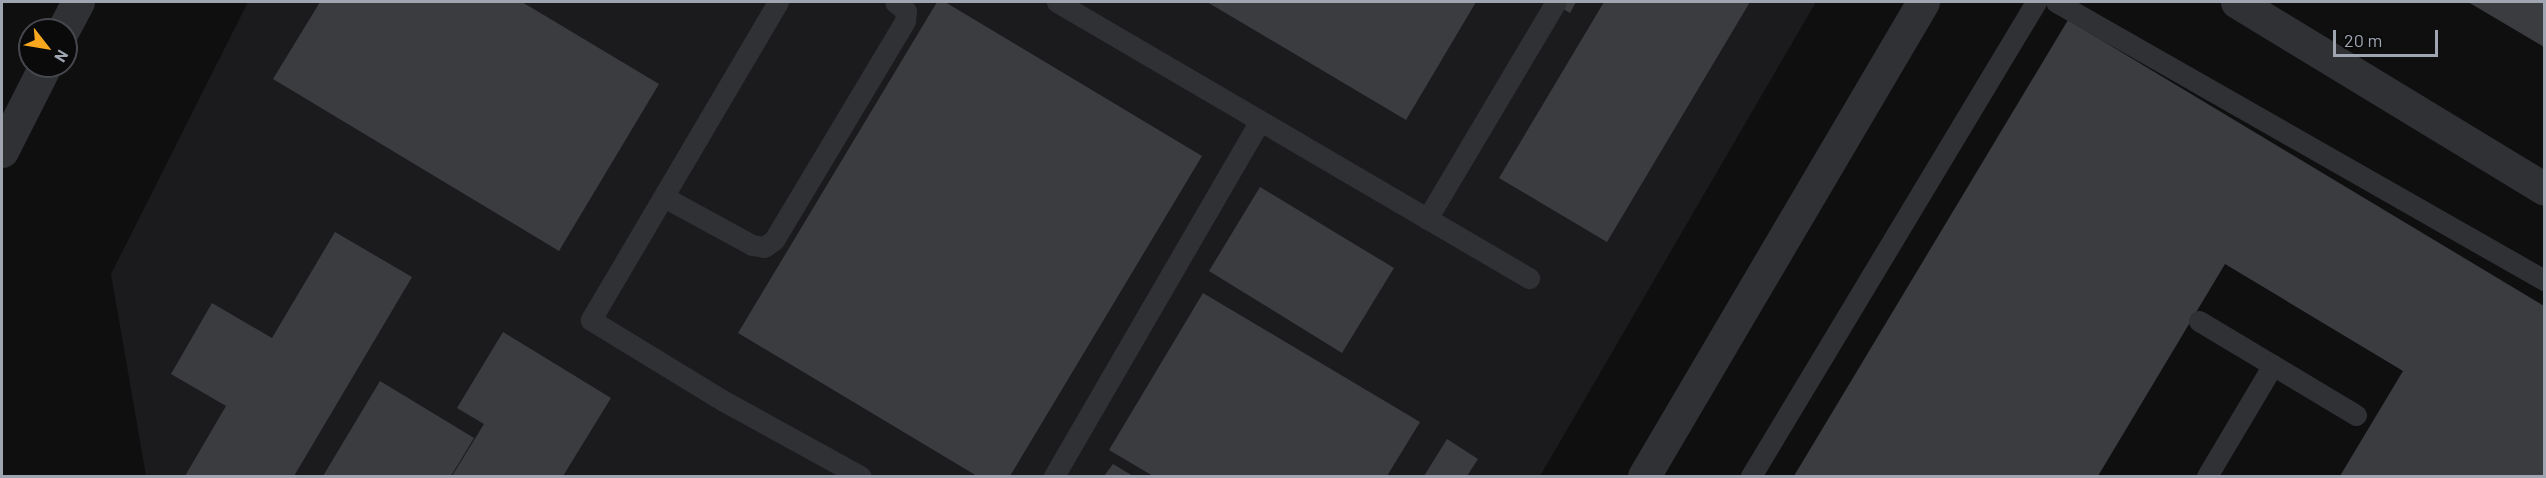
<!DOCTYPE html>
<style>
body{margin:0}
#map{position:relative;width:2546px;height:478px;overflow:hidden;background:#0f0f10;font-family:Barlow,sans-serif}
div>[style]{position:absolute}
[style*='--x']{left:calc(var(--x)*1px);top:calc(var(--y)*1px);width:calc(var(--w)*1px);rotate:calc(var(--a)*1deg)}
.built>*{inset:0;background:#1b1b1d}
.building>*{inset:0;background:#3b3c40}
.service>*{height:21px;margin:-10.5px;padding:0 10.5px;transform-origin:10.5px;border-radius:10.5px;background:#303135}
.minor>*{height:33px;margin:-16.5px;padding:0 16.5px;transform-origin:16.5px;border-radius:16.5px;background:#303135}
.tertiary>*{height:33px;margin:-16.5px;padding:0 16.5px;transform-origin:16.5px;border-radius:16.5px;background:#303135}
span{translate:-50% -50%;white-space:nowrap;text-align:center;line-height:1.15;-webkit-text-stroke:5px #0a0a0b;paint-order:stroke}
.frame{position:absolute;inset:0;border:3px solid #9fa6b2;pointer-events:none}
.north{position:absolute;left:18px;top:18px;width:60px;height:60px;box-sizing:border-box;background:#0a0a0b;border:2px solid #46484e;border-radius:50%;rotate:121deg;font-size:16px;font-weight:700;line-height:24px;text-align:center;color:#9fa6b2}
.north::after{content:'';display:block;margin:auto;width:21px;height:27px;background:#f9a71e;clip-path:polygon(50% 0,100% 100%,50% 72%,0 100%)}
.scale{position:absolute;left:2333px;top:30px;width:105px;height:27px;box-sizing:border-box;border:3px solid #9fa6b2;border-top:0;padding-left:8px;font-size:18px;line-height:21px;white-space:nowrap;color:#9fa6b2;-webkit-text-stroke:4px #0a0a0b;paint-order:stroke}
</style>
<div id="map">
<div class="built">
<div style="clip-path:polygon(248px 2px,1816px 2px,1540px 476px,146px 476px,111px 274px)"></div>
</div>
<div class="building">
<div style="clip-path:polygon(320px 2px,522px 2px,659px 84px,559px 251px,273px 79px)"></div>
<div style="clip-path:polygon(937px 2px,945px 2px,1202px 156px,1010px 476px,977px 476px,738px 333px)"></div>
<div style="clip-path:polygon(1207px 2px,1476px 2px,1406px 120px)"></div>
<div style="clip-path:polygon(1551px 2px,1576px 2px,1570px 13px)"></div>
<div style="clip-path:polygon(1604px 2px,1750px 2px,1607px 242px,1499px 178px)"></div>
<div style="clip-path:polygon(2468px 2px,2544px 2px,2544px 47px)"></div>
<div style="clip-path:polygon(2068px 20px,2544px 306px,2544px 476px,2340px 476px,2403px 371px,2225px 264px,2098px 476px,1794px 476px)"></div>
<div style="clip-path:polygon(1260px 187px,1394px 268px,1342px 353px,1209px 271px)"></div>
<div style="clip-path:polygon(335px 232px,412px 277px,294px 476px,185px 476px,226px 406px,171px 374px,212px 303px,272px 338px)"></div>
<div style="clip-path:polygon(1203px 293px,1420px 422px,1387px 476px,1153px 476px,1109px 450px)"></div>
<div style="clip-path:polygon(503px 332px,611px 398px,563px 476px,452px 476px,484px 424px,457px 408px)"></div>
<div style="clip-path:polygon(380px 381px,474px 438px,451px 476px,323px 476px)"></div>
<div style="clip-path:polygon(1447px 439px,1478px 459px,1467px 476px,1424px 476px)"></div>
<div style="clip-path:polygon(1113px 464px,1133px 476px,1104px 476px)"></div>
</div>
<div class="service">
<div style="--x:778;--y:2;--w:369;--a:120.5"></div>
<div style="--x:591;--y:320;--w:153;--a:31.4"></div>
<div style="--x:722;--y:400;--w:158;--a:28.8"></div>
<div style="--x:1057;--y:2;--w:547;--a:30.32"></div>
<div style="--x:2056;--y:2;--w:562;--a:29.67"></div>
<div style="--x:664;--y:197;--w:100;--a:28.6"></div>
<div style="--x:752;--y:245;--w:12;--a:9"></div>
<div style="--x:764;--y:247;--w:12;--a:-35"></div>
<div style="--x:774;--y:240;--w:255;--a:-59.1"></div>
<div style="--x:905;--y:21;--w:10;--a:-84"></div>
<div style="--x:906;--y:11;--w:14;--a:-141"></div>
<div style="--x:1427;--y:219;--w:252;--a:-59.3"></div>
<div style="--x:2199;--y:321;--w:183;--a:30.9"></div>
<div style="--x:1054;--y:476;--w:409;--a:-59.9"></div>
<div style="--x:1751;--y:476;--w:553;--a:-58.98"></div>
<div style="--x:2207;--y:476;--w:129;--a:-59.3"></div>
</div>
<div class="minor">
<div style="--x:2237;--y:2;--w:359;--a:31.3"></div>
<div style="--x:1644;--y:476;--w:550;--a:-59.52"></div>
</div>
<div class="tertiary">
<div style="--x:63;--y:30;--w:32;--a:-62"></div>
<div style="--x:2;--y:151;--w:95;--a:-63.2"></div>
</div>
<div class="frame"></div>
<div class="north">N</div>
<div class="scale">20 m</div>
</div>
